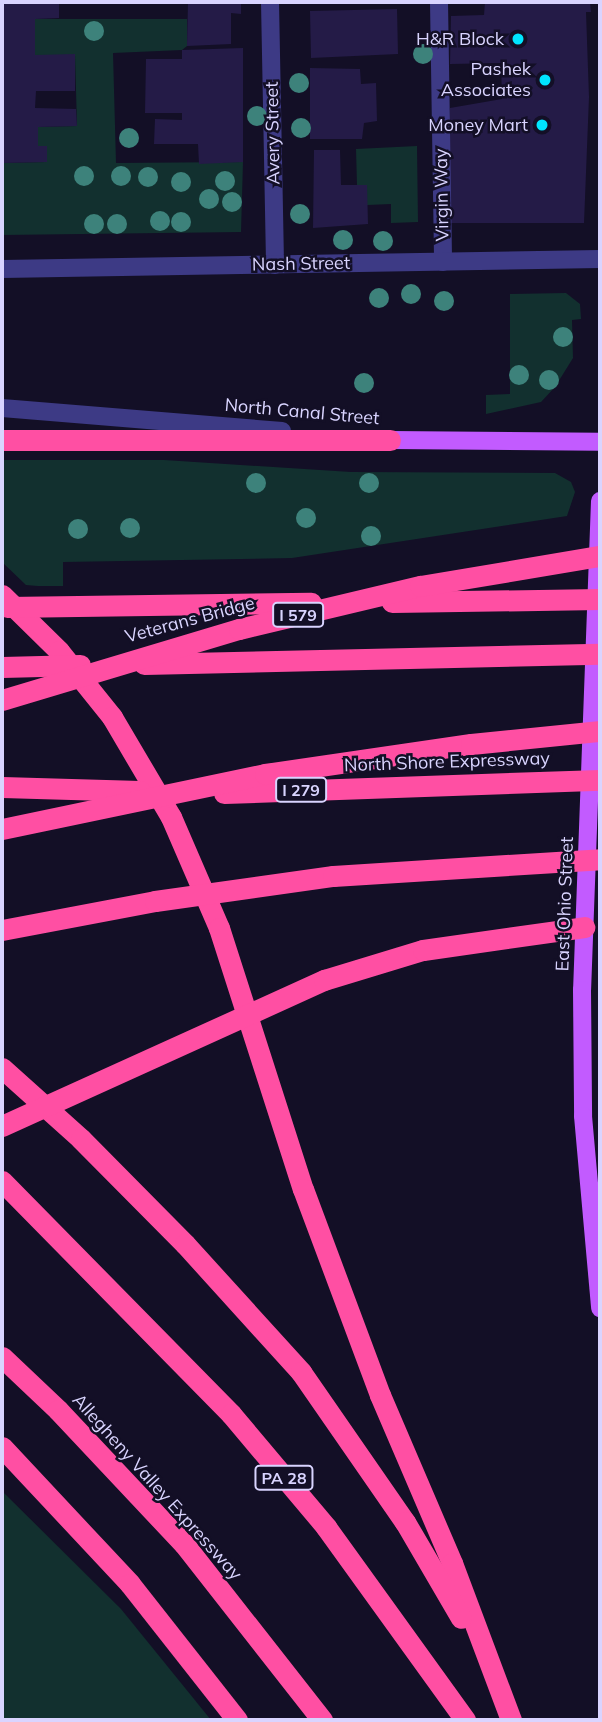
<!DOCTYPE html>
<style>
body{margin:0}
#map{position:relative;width:602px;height:1722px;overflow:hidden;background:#130f26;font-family:Mulish,sans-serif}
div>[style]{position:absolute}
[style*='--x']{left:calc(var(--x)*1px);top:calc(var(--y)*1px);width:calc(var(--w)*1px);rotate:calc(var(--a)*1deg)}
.green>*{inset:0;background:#12302f}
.building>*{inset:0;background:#241b47}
.service>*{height:18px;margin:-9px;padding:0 9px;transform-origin:9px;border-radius:9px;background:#3d3a85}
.minor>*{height:18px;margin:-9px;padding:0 9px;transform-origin:9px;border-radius:9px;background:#3d3a85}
.tertiary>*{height:18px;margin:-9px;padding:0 9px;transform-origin:9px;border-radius:9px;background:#3d3a85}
.primary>*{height:18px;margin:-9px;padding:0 9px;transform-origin:9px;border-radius:9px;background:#c25bff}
.motorway>*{height:21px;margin:-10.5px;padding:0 10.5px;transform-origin:10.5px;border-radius:10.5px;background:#ff4fa3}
.trees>*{width:20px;height:20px;margin:-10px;border-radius:50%;background:#3d827b}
.dots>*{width:19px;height:19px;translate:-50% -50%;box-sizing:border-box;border:4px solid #130f26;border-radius:50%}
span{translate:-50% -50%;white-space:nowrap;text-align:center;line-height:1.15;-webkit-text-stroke:5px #130f26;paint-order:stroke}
.shield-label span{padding:2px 5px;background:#130f26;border:2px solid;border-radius:5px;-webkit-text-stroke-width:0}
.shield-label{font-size:16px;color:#d9d4ff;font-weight:700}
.poi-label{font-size:18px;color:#d9d4ff}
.right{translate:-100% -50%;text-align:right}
.street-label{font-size:18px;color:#d9d4ff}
.frame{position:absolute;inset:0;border:4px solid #d9d4ff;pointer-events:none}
</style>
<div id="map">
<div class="green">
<div style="clip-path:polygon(35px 19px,187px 19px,187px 46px,182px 50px,113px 53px,116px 163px,243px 162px,241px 232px,2px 235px,2px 163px,46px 162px,47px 146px,38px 146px,38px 127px,77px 126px,75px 55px,35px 55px)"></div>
<div style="clip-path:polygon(417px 146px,418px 222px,391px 223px,391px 204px,367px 205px,367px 185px,357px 185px,356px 149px)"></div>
<div style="clip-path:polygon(566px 293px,580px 304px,581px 319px,572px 320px,573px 358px,555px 387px,541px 402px,486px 414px,486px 395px,510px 394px,510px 294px)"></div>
<div style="clip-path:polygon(2px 460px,164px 460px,351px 472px,555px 473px,571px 482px,575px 492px,567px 516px,292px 558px,63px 562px,63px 586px,38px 586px,26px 585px,2px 562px)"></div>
<div style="clip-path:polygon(2px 1491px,121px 1609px,211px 1720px,2px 1720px)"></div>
</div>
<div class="building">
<div style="clip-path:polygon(2px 2px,59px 2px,59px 18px,35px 19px,35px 55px,75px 54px,75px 91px,36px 91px,35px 108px,76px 109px,77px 126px,38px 127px,38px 146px,47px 146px,47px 162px,2px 163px)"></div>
<div style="clip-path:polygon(188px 2px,241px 2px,241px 14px,231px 13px,231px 44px,187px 46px)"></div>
<div style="clip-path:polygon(485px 2px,590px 2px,591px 12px,586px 12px,589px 97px,584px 223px,444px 223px,450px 108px,502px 99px,501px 63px,450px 64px,451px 16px,484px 15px)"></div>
<div style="clip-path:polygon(397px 9px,398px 54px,311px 58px,310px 11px)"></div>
<div style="clip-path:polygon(243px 48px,243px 162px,199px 164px,198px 144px,154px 144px,155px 119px,182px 120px,182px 113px,145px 113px,146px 59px,182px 59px,182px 50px)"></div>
<div style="clip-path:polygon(310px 68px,360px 69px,361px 84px,376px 83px,377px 121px,364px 123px,362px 139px,310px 139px)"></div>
<div style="clip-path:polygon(314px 150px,340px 150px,341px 185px,367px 185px,368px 224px,313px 228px)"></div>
</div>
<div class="service">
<div style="--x:439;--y:2;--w:260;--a:89.1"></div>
</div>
<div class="minor">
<div style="--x:270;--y:2;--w:263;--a:88.9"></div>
<div style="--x:2;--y:269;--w:598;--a:-0.96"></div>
</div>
<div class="tertiary">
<div style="--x:2;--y:408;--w:281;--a:4.7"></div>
</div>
<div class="primary">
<div style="--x:390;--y:440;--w:210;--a:0.5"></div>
<div style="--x:600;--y:501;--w:489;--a:92.1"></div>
<div style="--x:582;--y:990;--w:126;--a:89.5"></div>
<div style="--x:583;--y:1116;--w:193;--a:84.9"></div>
</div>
<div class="motorway">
<div style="--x:2;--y:440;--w:388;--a:0"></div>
<div style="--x:2;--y:595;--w:80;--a:44.5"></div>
<div style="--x:59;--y:651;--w:85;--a:51.2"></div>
<div style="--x:112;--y:717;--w:116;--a:59.5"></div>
<div style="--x:171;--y:817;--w:121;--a:66.6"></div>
<div style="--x:219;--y:928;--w:274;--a:72.2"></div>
<div style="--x:303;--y:1189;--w:220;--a:69.5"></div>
<div style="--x:380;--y:1395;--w:183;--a:66.8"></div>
<div style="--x:452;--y:1563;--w:168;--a:69.4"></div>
<div style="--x:392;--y:602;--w:208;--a:-0.8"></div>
<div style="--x:7;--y:607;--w:304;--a:-0.8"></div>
<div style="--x:144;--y:664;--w:456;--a:-1.3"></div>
<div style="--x:2;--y:667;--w:78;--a:-1.5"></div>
<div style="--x:2;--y:700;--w:247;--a:-16.7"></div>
<div style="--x:239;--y:629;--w:186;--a:-13.4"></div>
<div style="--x:420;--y:586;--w:182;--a:-9.5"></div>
<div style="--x:2;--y:787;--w:138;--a:1.7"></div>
<div style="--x:224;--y:793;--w:376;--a:-2"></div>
<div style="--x:2;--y:829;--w:269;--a:-11.8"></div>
<div style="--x:265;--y:774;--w:208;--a:-8.3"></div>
<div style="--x:471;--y:744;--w:130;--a:-5.8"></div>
<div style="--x:2;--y:930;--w:156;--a:-10.7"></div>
<div style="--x:155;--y:901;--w:180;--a:-8"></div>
<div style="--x:333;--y:876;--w:268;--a:-3.6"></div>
<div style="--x:2;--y:1068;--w:106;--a:41.9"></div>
<div style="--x:81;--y:1139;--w:148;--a:45.3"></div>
<div style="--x:185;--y:1244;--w:173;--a:47.8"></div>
<div style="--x:301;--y:1372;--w:183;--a:55.3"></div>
<div style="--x:405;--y:1522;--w:111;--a:59.7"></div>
<div style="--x:2;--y:1126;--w:354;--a:-24.4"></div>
<div style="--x:324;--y:980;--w:103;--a:-16.9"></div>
<div style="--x:423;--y:950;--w:163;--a:-8.1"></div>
<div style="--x:2;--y:1181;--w:327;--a:45.5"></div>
<div style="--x:231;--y:1414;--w:148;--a:49.9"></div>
<div style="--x:326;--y:1527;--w:238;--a:54.2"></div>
<div style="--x:2;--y:1357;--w:77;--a:43.4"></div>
<div style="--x:58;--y:1410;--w:184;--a:46.8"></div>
<div style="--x:184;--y:1544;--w:224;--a:51.9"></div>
<div style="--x:2;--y:1447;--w:187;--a:46.9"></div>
<div style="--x:130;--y:1584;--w:173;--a:51.8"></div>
</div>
<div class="trees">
<div style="left:94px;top:31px"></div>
<div style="left:423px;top:54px"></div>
<div style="left:299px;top:83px"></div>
<div style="left:257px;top:116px"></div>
<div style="left:301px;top:128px"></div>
<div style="left:129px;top:138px"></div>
<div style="left:84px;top:176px"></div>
<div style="left:121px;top:176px"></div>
<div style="left:148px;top:177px"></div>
<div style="left:225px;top:181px"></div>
<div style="left:181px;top:182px"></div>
<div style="left:209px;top:199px"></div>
<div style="left:232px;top:202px"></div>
<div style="left:300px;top:214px"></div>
<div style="left:160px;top:221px"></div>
<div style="left:181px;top:222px"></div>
<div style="left:94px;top:224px"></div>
<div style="left:117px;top:224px"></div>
<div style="left:343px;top:240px"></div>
<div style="left:383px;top:241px"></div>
<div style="left:411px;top:294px"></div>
<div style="left:379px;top:298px"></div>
<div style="left:444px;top:301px"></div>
<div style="left:563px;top:337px"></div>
<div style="left:519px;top:375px"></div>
<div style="left:549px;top:380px"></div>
<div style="left:364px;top:383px"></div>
<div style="left:256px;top:483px"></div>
<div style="left:369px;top:483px"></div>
<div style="left:306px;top:518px"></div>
<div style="left:130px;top:528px"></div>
<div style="left:78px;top:529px"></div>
<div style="left:371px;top:536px"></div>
</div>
<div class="dots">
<div style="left:518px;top:39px;background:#00e5ff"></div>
<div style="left:545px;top:80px;background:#00e5ff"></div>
<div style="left:542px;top:125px;background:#00e5ff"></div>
</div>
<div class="shield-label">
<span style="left:298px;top:615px">I 579</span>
<span style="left:301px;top:790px">I 279</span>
<span style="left:284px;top:1478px">PA 28</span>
</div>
<div class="poi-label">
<span class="right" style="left:504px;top:39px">H&amp;R Block</span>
<span class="right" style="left:531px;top:80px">Pashek<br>Associates</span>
<span class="right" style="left:528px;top:125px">Money Mart</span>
</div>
<div class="street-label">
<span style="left:273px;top:133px;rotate:-91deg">Avery Street</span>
<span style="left:442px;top:195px;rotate:-91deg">Virgin Way</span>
<span style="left:301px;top:264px;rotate:-1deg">Nash Street</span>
<span style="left:302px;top:412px;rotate:5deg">North Canal Street</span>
<span style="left:190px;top:620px;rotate:-15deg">Veterans Bridge</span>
<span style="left:447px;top:762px;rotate:-2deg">North Shore Expressway</span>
<span style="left:565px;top:904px;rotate:-88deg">East Ohio Street</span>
<span style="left:157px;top:1487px;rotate:48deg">Allegheny Valley Expressway</span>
</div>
<div class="frame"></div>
</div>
